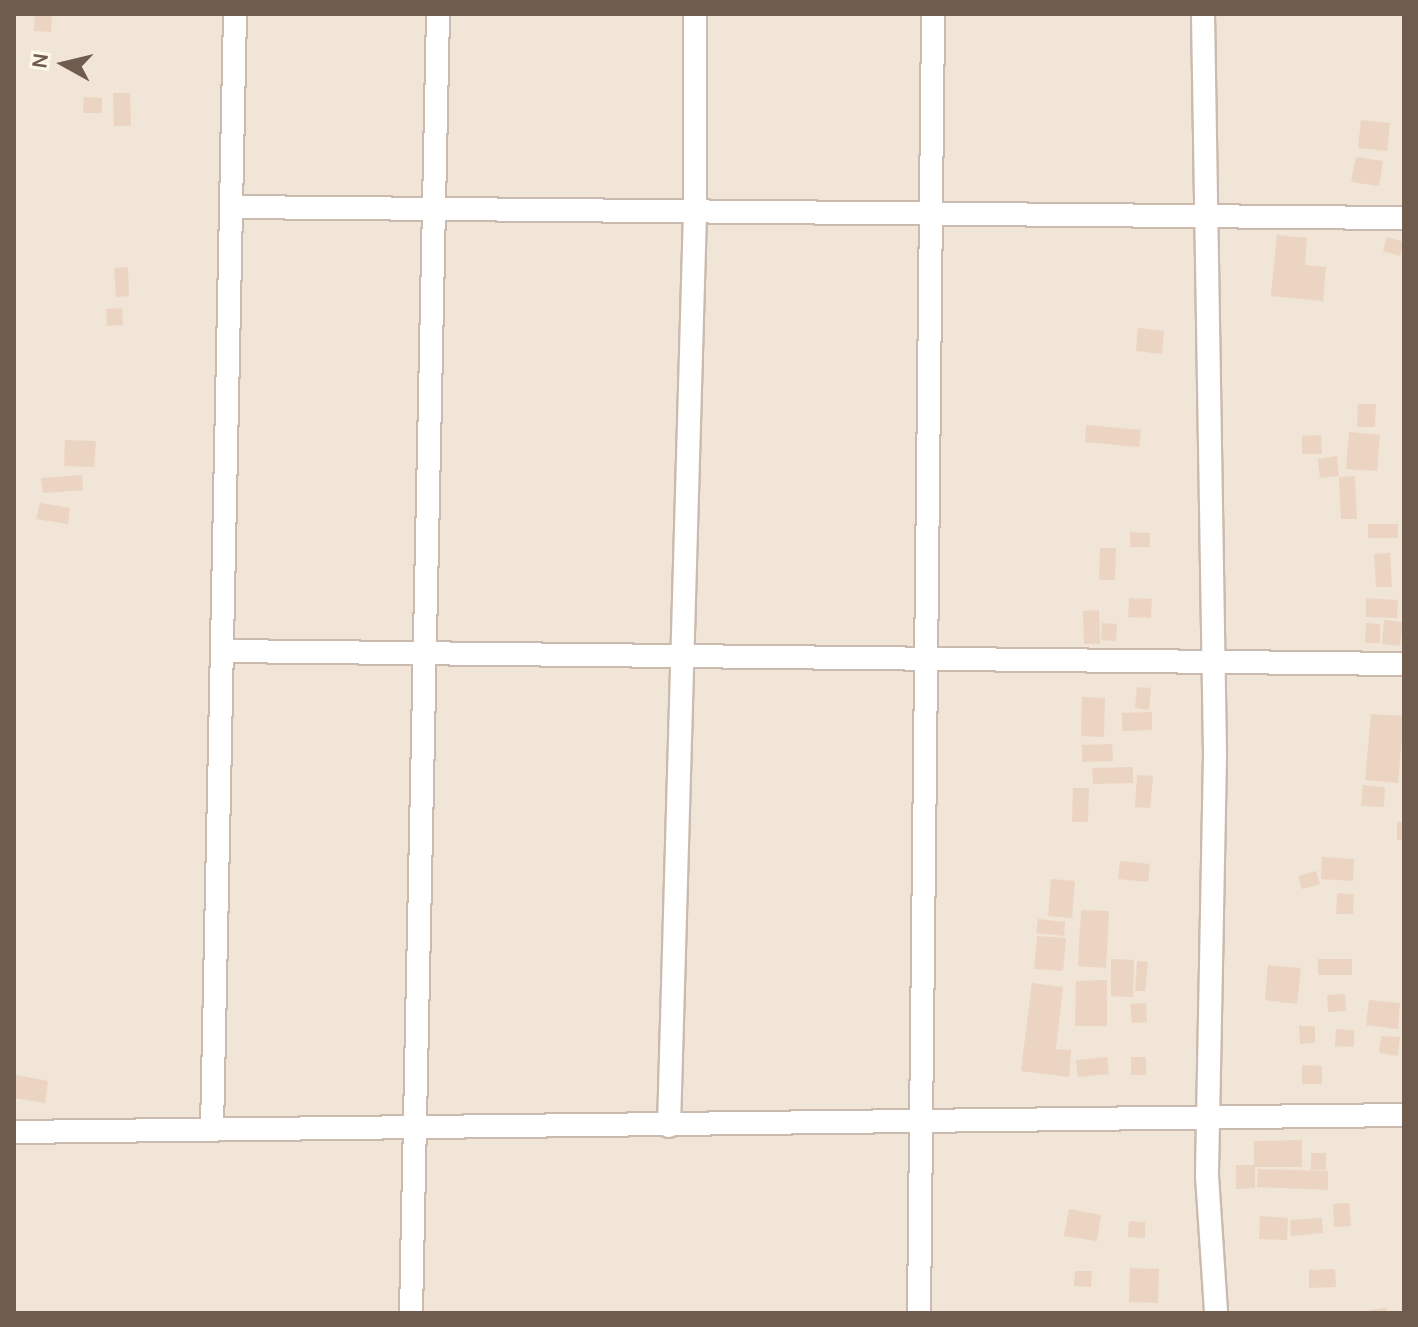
<!DOCTYPE html>
<style>
body{margin:0}
#map{position:relative;width:1418px;height:1327px;overflow:hidden;background:#f9f3e6;font-family:Karla,sans-serif}
div>[style]{position:absolute}
[style*='--x']{left:calc(var(--x)*1px);top:calc(var(--y)*1px);width:calc(var(--w)*1px);rotate:calc(var(--a)*1deg)}
.residential>*{inset:0;background:#f0e5d6}
.building>*{inset:0;background:#ebd4c2}
.roads{filter:drop-shadow(2px 0 #cabbae) drop-shadow(-2px 0 #cabbae) drop-shadow(0 2px #cabbae) drop-shadow(0 -2px #cabbae)}
.street>*{height:22px;margin:-11px;padding:0 11px;transform-origin:11px;border-radius:11px;background:#fff}
span{translate:-50% -50%;white-space:nowrap;text-align:center;line-height:1.15;-webkit-text-stroke:7px #fdf7ec;paint-order:stroke}
.frame{position:absolute;inset:0;border:16px solid #705c4e;pointer-events:none}
.north{position:absolute;left:24px;top:24px;width:80px;height:80px;-webkit-text-stroke:6px #fdf7ec;paint-order:stroke;rotate:278deg;font-size:22px;font-weight:700;line-height:32px;text-align:center;color:#705c4e}
.north::after{content:'';display:block;margin:auto;width:28px;height:36px;background:#705c4e;clip-path:polygon(50% 0,100% 100%,50% 72%,0 100%)}
</style>
<div id="map">
<div class="residential">
<div style="clip-path:polygon(14px 14px,1404px 14px,1404px 1313px,14px 1313px)"></div>
</div>
<div class="building">
<div style="clip-path:polygon(35px 14px,52px 14px,51px 32px,34px 31px)"></div>
<div style="clip-path:polygon(113px 93px,130px 93px,131px 126px,114px 126px)"></div>
<div style="clip-path:polygon(84px 97px,102px 98px,102px 113px,83px 113px)"></div>
<div style="clip-path:polygon(1361px 120px,1390px 123px,1387px 151px,1358px 148px)"></div>
<div style="clip-path:polygon(1356px 157px,1383px 161px,1379px 186px,1351px 182px)"></div>
<div style="clip-path:polygon(1277px 235px,1307px 238px,1305px 265px,1326px 267px,1323px 301px,1271px 296px)"></div>
<div style="clip-path:polygon(1387px 237px,1404px 242px,1400px 256px,1383px 251px)"></div>
<div style="clip-path:polygon(128px 267px,129px 296px,116px 297px,114px 268px)"></div>
<div style="clip-path:polygon(122px 308px,123px 325px,107px 326px,106px 309px)"></div>
<div style="clip-path:polygon(1138px 328px,1164px 331px,1162px 354px,1136px 351px)"></div>
<div style="clip-path:polygon(1358px 404px,1376px 404px,1375px 427px,1357px 427px)"></div>
<div style="clip-path:polygon(1086px 425px,1141px 430px,1139px 447px,1085px 442px)"></div>
<div style="clip-path:polygon(1349px 432px,1380px 435px,1377px 471px,1346px 469px)"></div>
<div style="clip-path:polygon(1321px 435px,1322px 454px,1302px 454px,1302px 436px)"></div>
<div style="clip-path:polygon(65px 440px,96px 441px,94px 467px,64px 466px)"></div>
<div style="clip-path:polygon(1337px 456px,1339px 476px,1320px 478px,1318px 459px)"></div>
<div style="clip-path:polygon(82px 475px,83px 490px,43px 493px,41px 478px)"></div>
<div style="clip-path:polygon(1355px 476px,1357px 519px,1341px 519px,1339px 477px)"></div>
<div style="clip-path:polygon(40px 503px,70px 508px,68px 524px,36px 519px)"></div>
<div style="clip-path:polygon(1368px 524px,1398px 524px,1398px 538px,1368px 538px)"></div>
<div style="clip-path:polygon(1130px 532px,1150px 533px,1150px 547px,1130px 547px)"></div>
<div style="clip-path:polygon(1100px 548px,1116px 548px,1115px 580px,1099px 580px)"></div>
<div style="clip-path:polygon(1390px 553px,1392px 587px,1376px 587px,1374px 554px)"></div>
<div style="clip-path:polygon(1129px 598px,1152px 599px,1151px 618px,1128px 617px)"></div>
<div style="clip-path:polygon(1366px 598px,1398px 600px,1397px 618px,1366px 617px)"></div>
<div style="clip-path:polygon(1099px 610px,1100px 644px,1084px 644px,1083px 611px)"></div>
<div style="clip-path:polygon(1384px 620px,1403px 622px,1400px 646px,1382px 644px)"></div>
<div style="clip-path:polygon(1102px 623px,1117px 624px,1116px 641px,1101px 640px)"></div>
<div style="clip-path:polygon(1366px 623px,1380px 624px,1380px 643px,1365px 643px)"></div>
<div style="clip-path:polygon(1137px 687px,1151px 688px,1149px 710px,1135px 708px)"></div>
<div style="clip-path:polygon(1082px 697px,1105px 698px,1104px 737px,1081px 736px)"></div>
<div style="clip-path:polygon(1152px 712px,1152px 730px,1122px 731px,1122px 713px)"></div>
<div style="clip-path:polygon(1371px 714px,1404px 716px,1398px 783px,1365px 780px)"></div>
<div style="clip-path:polygon(1112px 744px,1113px 761px,1082px 762px,1082px 745px)"></div>
<div style="clip-path:polygon(1133px 767px,1133px 783px,1093px 784px,1092px 768px)"></div>
<div style="clip-path:polygon(1137px 775px,1153px 776px,1150px 808px,1135px 807px)"></div>
<div style="clip-path:polygon(1363px 785px,1385px 787px,1384px 807px,1361px 806px)"></div>
<div style="clip-path:polygon(1073px 788px,1089px 788px,1088px 822px,1072px 822px)"></div>
<div style="clip-path:polygon(1397px 822px,1404px 822px,1404px 840px,1397px 840px)"></div>
<div style="clip-path:polygon(1322px 857px,1354px 859px,1353px 881px,1321px 879px)"></div>
<div style="clip-path:polygon(1120px 861px,1150px 864px,1148px 882px,1118px 879px)"></div>
<div style="clip-path:polygon(1316px 871px,1320px 884px,1302px 889px,1298px 876px)"></div>
<div style="clip-path:polygon(1051px 879px,1075px 881px,1072px 918px,1048px 916px)"></div>
<div style="clip-path:polygon(1337px 893px,1354px 894px,1353px 914px,1336px 914px)"></div>
<div style="clip-path:polygon(1081px 910px,1109px 911px,1106px 968px,1078px 966px)"></div>
<div style="clip-path:polygon(1038px 919px,1065px 922px,1064px 936px,1036px 933px)"></div>
<div style="clip-path:polygon(1037px 936px,1066px 938px,1063px 971px,1034px 969px)"></div>
<div style="clip-path:polygon(1111px 959px,1134px 960px,1133px 997px,1111px 996px)"></div>
<div style="clip-path:polygon(1318px 959px,1352px 959px,1352px 975px,1318px 975px)"></div>
<div style="clip-path:polygon(1137px 961px,1148px 962px,1145px 991px,1135px 991px)"></div>
<div style="clip-path:polygon(1268px 965px,1301px 968px,1297px 1004px,1265px 1000px)"></div>
<div style="clip-path:polygon(1107px 980px,1107px 1026px,1075px 1026px,1076px 981px)"></div>
<div style="clip-path:polygon(1032px 983px,1063px 987px,1056px 1049px,1071px 1050px,1069px 1077px,1021px 1071px)"></div>
<div style="clip-path:polygon(1345px 994px,1346px 1011px,1328px 1012px,1327px 995px)"></div>
<div style="clip-path:polygon(1369px 1000px,1400px 1003px,1398px 1029px,1366px 1025px)"></div>
<div style="clip-path:polygon(1146px 1003px,1147px 1022px,1132px 1023px,1130px 1004px)"></div>
<div style="clip-path:polygon(1299px 1026px,1315px 1026px,1315px 1043px,1300px 1044px)"></div>
<div style="clip-path:polygon(1336px 1029px,1354px 1030px,1354px 1047px,1335px 1046px)"></div>
<div style="clip-path:polygon(1381px 1036px,1400px 1037px,1398px 1056px,1379px 1053px)"></div>
<div style="clip-path:polygon(1107px 1057px,1109px 1074px,1078px 1077px,1076px 1060px)"></div>
<div style="clip-path:polygon(1131px 1057px,1146px 1057px,1146px 1075px,1131px 1075px)"></div>
<div style="clip-path:polygon(1302px 1065px,1322px 1066px,1322px 1084px,1302px 1084px)"></div>
<div style="clip-path:polygon(16px 1075px,48px 1081px,45px 1103px,14px 1098px)"></div>
<div style="clip-path:polygon(1302px 1140px,1302px 1167px,1255px 1167px,1255px 1188px,1236px 1189px,1236px 1165px,1254px 1165px,1254px 1141px)"></div>
<div style="clip-path:polygon(1311px 1153px,1326px 1153px,1326px 1170px,1311px 1170px)"></div>
<div style="clip-path:polygon(1258px 1169px,1328px 1171px,1328px 1190px,1257px 1187px)"></div>
<div style="clip-path:polygon(1349px 1203px,1351px 1226px,1334px 1227px,1333px 1204px)"></div>
<div style="clip-path:polygon(1069px 1209px,1101px 1215px,1097px 1241px,1064px 1236px)"></div>
<div style="clip-path:polygon(1260px 1216px,1288px 1218px,1287px 1240px,1259px 1239px)"></div>
<div style="clip-path:polygon(1322px 1218px,1323px 1233px,1291px 1236px,1290px 1220px)"></div>
<div style="clip-path:polygon(1129px 1221px,1145px 1222px,1145px 1238px,1128px 1237px)"></div>
<div style="clip-path:polygon(1130px 1268px,1159px 1269px,1158px 1303px,1129px 1302px)"></div>
<div style="clip-path:polygon(1335px 1269px,1336px 1287px,1309px 1288px,1309px 1270px)"></div>
<div style="clip-path:polygon(1075px 1271px,1092px 1271px,1091px 1287px,1074px 1286px)"></div>
<div style="clip-path:polygon(1386px 1308px,1387px 1313px,1365px 1313px,1365px 1311px)"></div>
</div>
<div class="roads">
<div class="street">
<div style="--x:1203;--y:14;--w:742;--a:89.07"></div>
<div style="--x:1215;--y:756;--w:420;--a:91.1"></div>
<div style="--x:1207;--y:1176;--w:137;--a:86.2"></div>
<div style="--x:231;--y:207;--w:1173;--a:0.54"></div>
<div style="--x:222;--y:651;--w:1182;--a:0.63"></div>
<div style="--x:669;--y:1126;--w:913;--a:-88.37"></div>
<div style="--x:695;--y:213;--w:199;--a:-90"></div>
<div style="--x:212;--y:1130;--w:1116;--a:-88.82"></div>
<div style="--x:14;--y:1132;--w:1390;--a:-0.7"></div>
<div style="--x:411;--y:1313;--w:1299;--a:-88.81"></div>
<div style="--x:919;--y:1313;--w:1299;--a:-89.38"></div>
</div>
</div>
<div class="frame"></div>
<div class="north">N</div>
</div>
